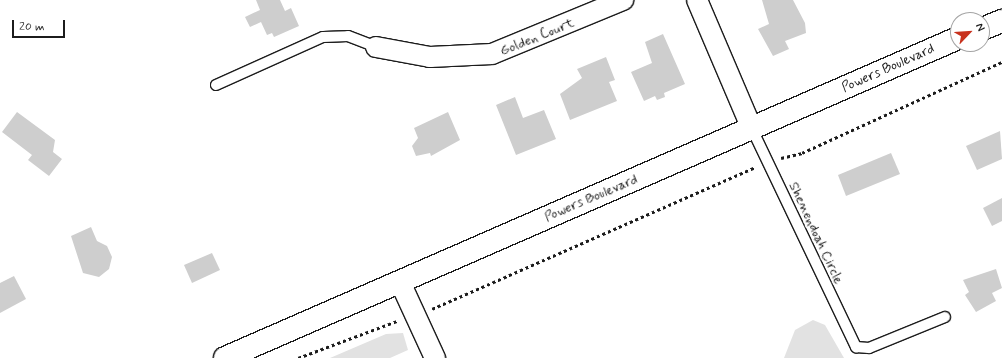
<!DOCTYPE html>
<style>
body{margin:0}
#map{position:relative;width:1002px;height:358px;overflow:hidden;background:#fff;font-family:Mynerve,sans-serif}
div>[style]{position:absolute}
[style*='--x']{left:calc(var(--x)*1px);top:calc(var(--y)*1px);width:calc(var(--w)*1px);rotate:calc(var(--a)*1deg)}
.green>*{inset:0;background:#e2e2e2}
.building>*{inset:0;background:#cecece}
.path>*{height:2.5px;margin-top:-1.25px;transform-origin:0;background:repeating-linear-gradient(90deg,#1c1c1c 0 3px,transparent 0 6px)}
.roads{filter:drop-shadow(1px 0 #1c1c1c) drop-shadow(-1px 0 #1c1c1c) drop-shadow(0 1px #1c1c1c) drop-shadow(0 -1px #1c1c1c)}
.service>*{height:10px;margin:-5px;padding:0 5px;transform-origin:5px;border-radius:5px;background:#fff}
.minor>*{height:20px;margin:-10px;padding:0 10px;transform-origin:10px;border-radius:10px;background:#fff}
.secondary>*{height:22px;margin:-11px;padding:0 11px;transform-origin:11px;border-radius:11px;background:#fff}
span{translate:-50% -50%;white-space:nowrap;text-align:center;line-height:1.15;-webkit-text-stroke:4px #fff;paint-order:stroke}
.street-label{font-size:14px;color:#1c1c1c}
.north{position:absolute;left:950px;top:12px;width:40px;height:40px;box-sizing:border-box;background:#fff;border:1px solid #a4a4a4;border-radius:50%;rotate:65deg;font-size:11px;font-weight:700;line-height:16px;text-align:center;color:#1c1c1c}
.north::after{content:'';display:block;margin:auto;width:14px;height:18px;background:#c8321e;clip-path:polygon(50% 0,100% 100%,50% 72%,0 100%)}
.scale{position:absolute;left:12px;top:20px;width:53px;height:18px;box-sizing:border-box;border:2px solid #1c1c1c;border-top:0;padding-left:5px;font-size:12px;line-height:14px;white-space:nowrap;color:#1c1c1c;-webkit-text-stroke:3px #fff;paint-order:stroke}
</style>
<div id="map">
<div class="green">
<div style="clip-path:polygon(813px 320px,825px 325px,844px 358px,784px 358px,795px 330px)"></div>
<div style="clip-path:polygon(403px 333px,408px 350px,390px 358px,330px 358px,386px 334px)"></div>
</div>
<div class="building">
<div style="clip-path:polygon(256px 0,280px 0,285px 11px,291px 8px,299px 26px,274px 37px,272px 33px,267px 35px,261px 22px,250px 27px,245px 17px,260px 10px)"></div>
<div style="clip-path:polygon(762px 0,793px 0,805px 23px,806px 33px,785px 41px,789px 49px,773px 56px,758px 29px,769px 24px)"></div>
<div style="clip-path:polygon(663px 34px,685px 84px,664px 93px,665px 97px,657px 100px,655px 96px,644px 101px,631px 72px,652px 63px,645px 42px)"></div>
<div style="clip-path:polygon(606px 57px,615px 80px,609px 82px,617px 101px,570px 120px,560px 94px,582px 78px,577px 69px)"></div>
<div style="clip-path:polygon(515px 97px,523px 118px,544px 110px,556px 139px,516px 155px,496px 105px)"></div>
<div style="clip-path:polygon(17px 112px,55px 140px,53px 152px,62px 159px,49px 176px,28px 160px,32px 155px,2px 132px)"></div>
<div style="clip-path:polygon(448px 112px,460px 140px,431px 156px,430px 153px,416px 156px,412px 146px,418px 138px,414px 128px)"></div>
<div style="clip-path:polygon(1000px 131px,1002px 159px,977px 170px,966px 146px)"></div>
<div style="clip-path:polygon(891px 153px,900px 174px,846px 196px,838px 175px)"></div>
<div style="clip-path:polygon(1002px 198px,1002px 221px,992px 226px,983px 208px)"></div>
<div style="clip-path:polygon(91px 227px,97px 241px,107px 246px,112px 257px,109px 269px,99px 277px,83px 273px,71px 236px)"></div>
<div style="clip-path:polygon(212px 253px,220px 270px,192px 283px,184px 265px)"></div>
<div style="clip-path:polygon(996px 269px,1002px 288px,992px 293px,996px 301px,976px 312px,965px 295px,969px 292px,963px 280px)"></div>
<div style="clip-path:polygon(14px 276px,26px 299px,0 313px,0 283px)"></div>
</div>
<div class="path">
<div style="--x:781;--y:158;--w:22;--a:-13"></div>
<div style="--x:802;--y:153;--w:220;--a:-24.5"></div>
<div style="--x:432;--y:309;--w:353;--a:-23.7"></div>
<div style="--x:298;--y:358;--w:106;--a:-20.5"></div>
</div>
<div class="roads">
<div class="service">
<div style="--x:216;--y:85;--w:117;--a:-24.2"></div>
<div style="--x:323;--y:37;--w:25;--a:-2"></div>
<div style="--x:348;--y:36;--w:30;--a:21"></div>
<div style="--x:752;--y:129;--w:242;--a:64.5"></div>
<div style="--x:856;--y:347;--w:13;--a:4"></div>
<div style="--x:869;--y:348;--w:82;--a:-22.2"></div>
</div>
<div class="minor">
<div style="--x:697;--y:0;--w:140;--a:66.9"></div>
<div style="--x:376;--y:47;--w:55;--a:10.5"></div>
<div style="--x:430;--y:57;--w:62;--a:-2.8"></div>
<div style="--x:492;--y:54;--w:142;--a:-22.4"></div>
<div style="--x:400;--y:282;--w:84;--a:65.3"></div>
</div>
<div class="secondary">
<div style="--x:982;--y:29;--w:22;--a:-22"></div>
<div style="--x:225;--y:358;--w:800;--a:-23.58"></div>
</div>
</div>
<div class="street-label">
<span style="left:537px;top:37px;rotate:-22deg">Golden Court</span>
<span style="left:888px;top:68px;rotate:-24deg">Powers Boulevard</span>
<span style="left:591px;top:198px;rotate:-23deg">Powers Boulevard</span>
<span style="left:816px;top:233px;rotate:65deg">Shenendoah Circle</span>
</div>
<div class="north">N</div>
<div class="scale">20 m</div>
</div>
